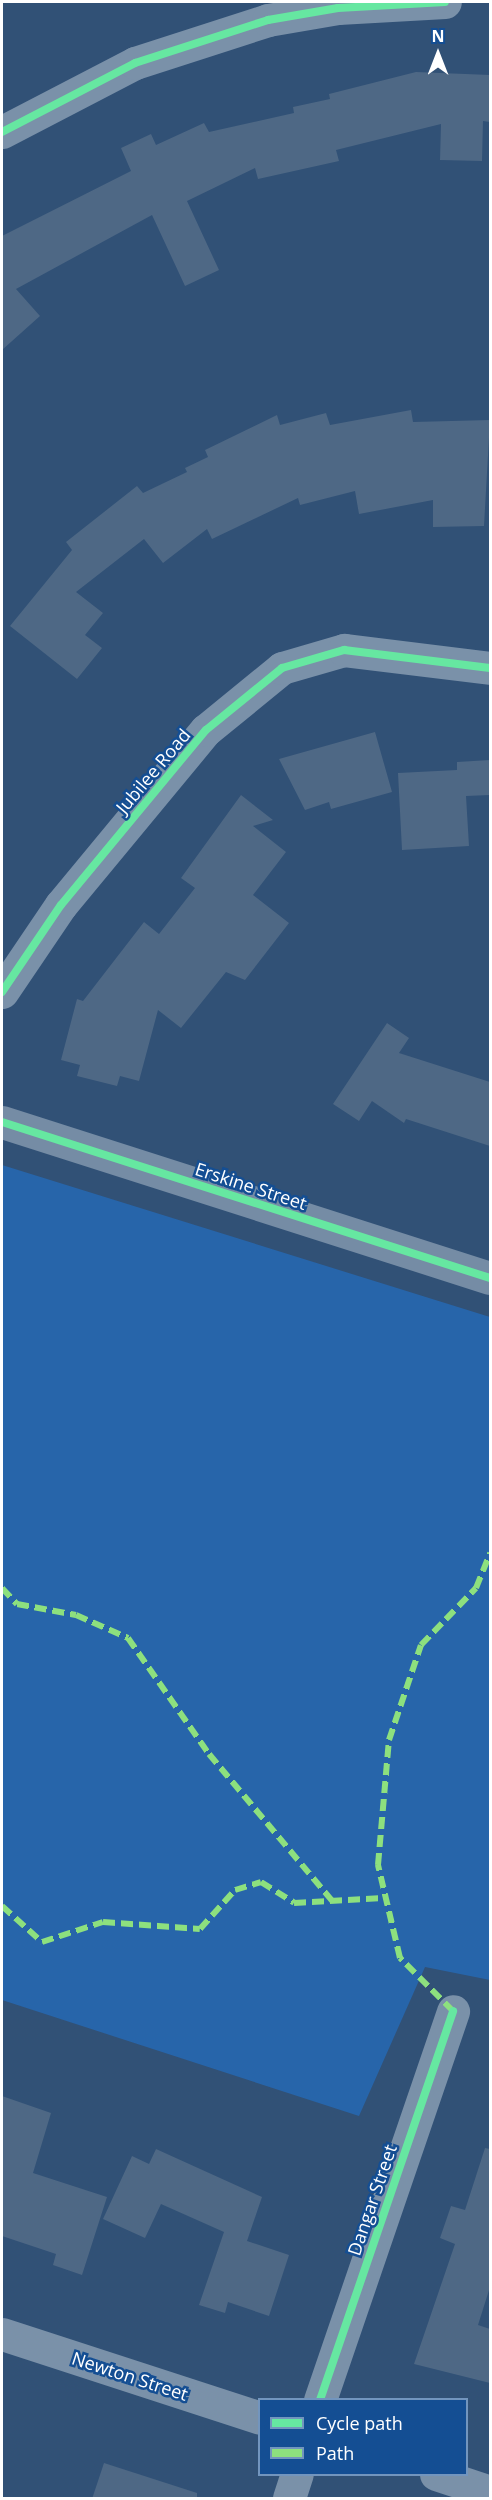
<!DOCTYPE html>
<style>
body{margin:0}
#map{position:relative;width:492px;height:2500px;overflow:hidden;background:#315176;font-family:"Open Sans",sans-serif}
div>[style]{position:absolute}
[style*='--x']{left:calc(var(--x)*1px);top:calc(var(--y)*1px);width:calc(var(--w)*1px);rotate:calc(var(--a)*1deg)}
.green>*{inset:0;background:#2765aa}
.building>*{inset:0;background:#4e6885}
.street>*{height:33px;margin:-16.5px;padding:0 16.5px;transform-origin:16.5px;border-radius:16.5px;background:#7a91a9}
.secondary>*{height:33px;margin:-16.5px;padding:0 16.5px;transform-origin:16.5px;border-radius:16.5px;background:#758ca5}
.quiet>*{height:6px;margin-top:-3px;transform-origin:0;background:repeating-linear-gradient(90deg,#8de07e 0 12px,transparent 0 18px)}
.cycleway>*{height:8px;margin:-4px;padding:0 4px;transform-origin:4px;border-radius:4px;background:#66e7a1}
span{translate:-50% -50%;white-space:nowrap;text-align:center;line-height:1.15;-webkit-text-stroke:5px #144e93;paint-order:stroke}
.street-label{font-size:18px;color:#fff}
.frame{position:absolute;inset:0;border:3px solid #fff;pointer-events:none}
.legend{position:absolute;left:258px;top:2398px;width:210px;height:78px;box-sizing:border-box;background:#144e93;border:2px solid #7295be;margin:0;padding:8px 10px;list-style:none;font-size:18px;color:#fff}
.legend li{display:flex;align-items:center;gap:12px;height:30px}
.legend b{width:30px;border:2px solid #7295be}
.north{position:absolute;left:408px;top:24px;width:60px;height:60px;-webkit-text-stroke:4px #144e93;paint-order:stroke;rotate:0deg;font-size:16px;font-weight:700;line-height:24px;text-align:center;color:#fff}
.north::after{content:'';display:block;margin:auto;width:21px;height:27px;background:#fff;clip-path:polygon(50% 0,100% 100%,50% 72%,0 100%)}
</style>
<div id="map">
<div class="green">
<div style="clip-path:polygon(2px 1165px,490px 1317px,490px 1980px,425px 1967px,359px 2116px,2px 2000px)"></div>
</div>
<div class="building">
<div style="clip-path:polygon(416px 72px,490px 75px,490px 122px,483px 121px,482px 161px,440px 160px,441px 124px,336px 150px,339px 161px,258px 179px,255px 168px,187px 201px,219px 270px,185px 286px,152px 215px,16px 289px,40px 316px,2px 350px,2px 236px,131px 171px,121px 148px,151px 134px,156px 145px,204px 123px,209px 132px,294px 113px,293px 107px,330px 99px,329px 94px)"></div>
<div style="clip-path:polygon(411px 410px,413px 422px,490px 420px,484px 526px,433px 527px,433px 500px,359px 514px,355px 491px,300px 505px,298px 498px,212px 539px,207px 529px,163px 563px,144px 539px,76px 592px,103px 613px,85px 635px,102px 648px,77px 679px,10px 626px,72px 550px,66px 542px,137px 486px,143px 493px,187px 472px,185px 468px,208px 457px,205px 450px,277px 415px,280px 425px,326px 413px,330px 425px)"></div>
<div style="clip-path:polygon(375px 732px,392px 792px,331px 809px,329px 802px,305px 810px,279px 759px)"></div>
<div style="clip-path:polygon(490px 760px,490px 795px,466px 796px,469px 846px,402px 850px,398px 773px,457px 770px,457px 762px)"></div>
<div style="clip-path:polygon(241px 795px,273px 820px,253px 826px,286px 852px,253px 895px,289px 923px,245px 980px,226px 972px,181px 1028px,158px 1010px,139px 1081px,120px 1076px,117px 1086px,77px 1076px,80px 1065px,61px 1060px,77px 999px,83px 1001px,144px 922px,159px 934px,195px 888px,181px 878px)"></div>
<div style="clip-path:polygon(387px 1023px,409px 1038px,399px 1053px,490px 1082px,490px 1146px,406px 1119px,404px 1123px,372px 1101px,359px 1121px,333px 1104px)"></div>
<div style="clip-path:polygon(2px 2096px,51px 2113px,33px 2173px,107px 2197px,82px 2275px,53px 2265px,56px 2254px,2px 2236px)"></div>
<div style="clip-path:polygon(485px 2148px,490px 2149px,490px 2287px,478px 2325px,490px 2329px,490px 2383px,414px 2364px,455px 2244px,440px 2238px,451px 2206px,465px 2210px)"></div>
<div style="clip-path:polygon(156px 2149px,262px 2197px,247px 2241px,289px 2255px,269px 2316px,228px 2302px,225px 2313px,199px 2305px,224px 2232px,161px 2204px,145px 2238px,103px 2219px,132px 2156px,149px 2164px)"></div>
<div style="clip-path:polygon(104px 2463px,197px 2493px,197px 2499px,92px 2499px)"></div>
</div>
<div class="street">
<div style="--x:2;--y:132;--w:150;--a:-27.4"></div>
<div style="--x:135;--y:63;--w:140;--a:-17.9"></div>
<div style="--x:268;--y:20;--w:71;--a:-9.7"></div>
<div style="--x:338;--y:8;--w:107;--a:-3.2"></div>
<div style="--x:2;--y:992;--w:105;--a:-55.9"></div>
<div style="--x:61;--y:905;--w:227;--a:-50.4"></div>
<div style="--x:206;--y:730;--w:98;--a:-39.2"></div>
<div style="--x:282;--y:668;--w:65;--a:-16.2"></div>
<div style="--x:344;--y:650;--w:147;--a:7"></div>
<div style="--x:2;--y:2334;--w:271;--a:18"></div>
<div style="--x:320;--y:2400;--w:411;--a:-71.1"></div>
<div style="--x:436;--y:2474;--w:57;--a:18.4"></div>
<div style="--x:289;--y:2498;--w:25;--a:-72"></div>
</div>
<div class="secondary">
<div style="--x:2;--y:1122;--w:512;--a:17.73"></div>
</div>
<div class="quiet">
<div style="--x:2;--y:1588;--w:22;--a:47"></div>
<div style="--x:17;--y:1604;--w:60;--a:10.6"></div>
<div style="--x:76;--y:1615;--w:57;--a:23.9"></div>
<div style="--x:128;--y:1638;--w:141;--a:55.1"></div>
<div style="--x:209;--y:1754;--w:193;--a:50"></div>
<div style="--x:2;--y:1906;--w:54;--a:42"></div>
<div style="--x:42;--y:1942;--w:64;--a:-18.2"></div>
<div style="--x:103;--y:1922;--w:97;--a:4.1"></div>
<div style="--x:200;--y:1929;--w:52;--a:-48.1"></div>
<div style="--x:235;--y:1890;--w:27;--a:-17"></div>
<div style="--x:261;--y:1882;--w:39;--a:32"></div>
<div style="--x:294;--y:1903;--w:89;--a:-3.2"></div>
<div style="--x:453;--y:2011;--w:75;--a:-135"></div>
<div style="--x:400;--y:1958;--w:96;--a:-103.3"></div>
<div style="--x:378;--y:1865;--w:125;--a:-85"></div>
<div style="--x:389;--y:1740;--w:100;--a:-71.4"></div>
<div style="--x:421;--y:1645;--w:79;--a:-46"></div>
<div style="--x:476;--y:1588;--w:38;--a:-68"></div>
</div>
<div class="cycleway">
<div style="--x:2;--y:132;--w:150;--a:-27.4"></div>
<div style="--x:135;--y:63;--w:140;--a:-17.9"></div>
<div style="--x:268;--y:20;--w:71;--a:-9.7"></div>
<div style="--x:338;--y:8;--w:107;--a:-3.2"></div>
<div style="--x:2;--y:992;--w:105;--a:-55.9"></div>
<div style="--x:61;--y:905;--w:227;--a:-50.4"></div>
<div style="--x:206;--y:730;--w:98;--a:-39.2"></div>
<div style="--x:282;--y:668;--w:65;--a:-16.2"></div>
<div style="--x:344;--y:650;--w:147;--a:7"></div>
<div style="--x:2;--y:1122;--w:512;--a:17.73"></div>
<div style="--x:320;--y:2400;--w:411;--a:-71.1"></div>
</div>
<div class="street-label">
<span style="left:153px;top:771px;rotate:-50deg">Jubilee Road</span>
<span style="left:251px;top:1186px;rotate:18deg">Erskine Street</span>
<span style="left:372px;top:2200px;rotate:-71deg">Dangar Street</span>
<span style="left:130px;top:2376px;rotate:18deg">Newton Street</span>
</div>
<div class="frame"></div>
<ul class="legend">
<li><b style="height:8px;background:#66e7a1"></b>Cycle path</li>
<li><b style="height:8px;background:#8de07e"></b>Path</li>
</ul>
<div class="north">N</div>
</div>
